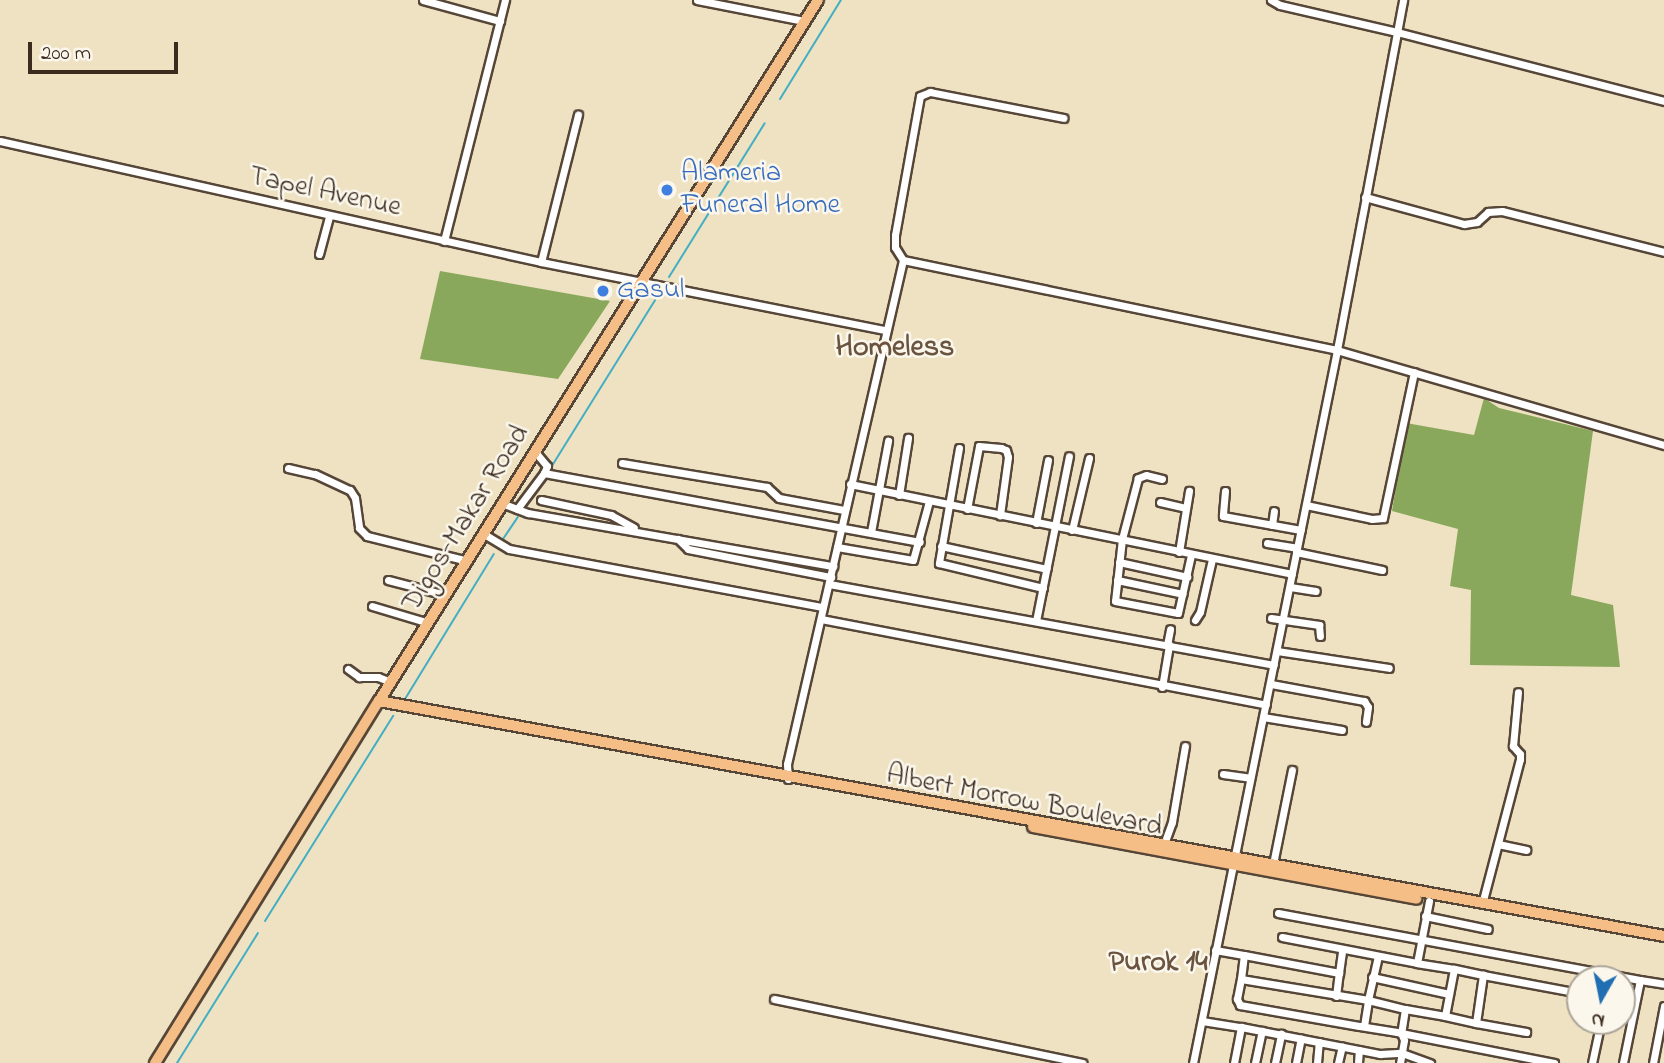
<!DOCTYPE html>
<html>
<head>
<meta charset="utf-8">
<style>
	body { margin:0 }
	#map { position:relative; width:1664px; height:1063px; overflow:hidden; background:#eee2c3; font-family:"Indie Flower",sans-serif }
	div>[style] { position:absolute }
	.forest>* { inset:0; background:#8aa85b }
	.stream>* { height:2px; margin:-1px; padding:0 1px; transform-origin:1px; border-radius:1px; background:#43aec2 }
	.roads { filter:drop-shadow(2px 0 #564637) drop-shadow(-2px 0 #564637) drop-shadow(0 2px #564637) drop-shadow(0 -2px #564637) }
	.minor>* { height:7px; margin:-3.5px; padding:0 3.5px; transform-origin:3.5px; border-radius:3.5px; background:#fff }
	.major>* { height:10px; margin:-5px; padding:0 5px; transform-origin:5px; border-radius:5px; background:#f6be87 }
	.highway>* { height:10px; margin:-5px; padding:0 5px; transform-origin:5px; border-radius:5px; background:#f6be87 }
	.dots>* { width:19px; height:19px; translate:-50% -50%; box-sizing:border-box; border:4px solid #fbf7ec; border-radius:50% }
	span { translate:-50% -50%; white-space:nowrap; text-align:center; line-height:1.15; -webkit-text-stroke:5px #fbf7ec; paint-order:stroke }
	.shop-label { font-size:28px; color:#366cbe }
	.left { translate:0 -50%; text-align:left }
	.street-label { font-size:28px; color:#3b2a1e }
	.neighbourhood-label { font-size:30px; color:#6a533f; font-weight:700 }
	.north { position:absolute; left:1566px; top:965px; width:70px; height:70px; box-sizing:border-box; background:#fbf7ec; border:2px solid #aea59a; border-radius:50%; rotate:189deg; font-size:19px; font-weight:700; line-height:28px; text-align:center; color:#3b2a1e }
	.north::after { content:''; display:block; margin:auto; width:24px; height:32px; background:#1f6fb2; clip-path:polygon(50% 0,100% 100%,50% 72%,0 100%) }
	.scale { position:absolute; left:28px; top:42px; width:150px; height:32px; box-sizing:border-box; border:4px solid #3b2a1e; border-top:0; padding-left:9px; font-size:21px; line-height:24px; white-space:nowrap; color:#3b2a1e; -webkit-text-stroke:5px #fbf7ec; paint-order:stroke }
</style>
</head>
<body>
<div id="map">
	<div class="forest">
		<div style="clip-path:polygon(440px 271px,610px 301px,558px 379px,420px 359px)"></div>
		<div style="clip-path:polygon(1484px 398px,1499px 408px,1593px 431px,1571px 595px,1613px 605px,1620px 667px,1470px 665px,1471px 590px,1450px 586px,1458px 529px,1392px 511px,1406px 423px,1474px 435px)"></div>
	</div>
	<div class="stream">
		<div style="left:780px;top:99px;width:116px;rotate:-58.4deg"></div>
		<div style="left:669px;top:277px;width:181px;rotate:-58.1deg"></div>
		<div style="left:550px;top:469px;width:199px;rotate:-58.1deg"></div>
		<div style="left:525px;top:507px;width:30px;rotate:-56deg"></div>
		<div style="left:501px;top:542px;width:30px;rotate:-56deg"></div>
		<div style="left:405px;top:699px;width:170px;rotate:-58.5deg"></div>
		<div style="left:265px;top:921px;width:242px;rotate:-58deg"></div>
		<div style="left:177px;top:1063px;width:153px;rotate:-58.1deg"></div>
	</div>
	<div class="roads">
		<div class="minor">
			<div style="left:423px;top:0;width:80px;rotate:15.3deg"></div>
			<div style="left:697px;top:0;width:109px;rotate:11.1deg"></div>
			<div style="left:1271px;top:0;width:10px;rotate:29deg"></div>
			<div style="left:1280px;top:5px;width:120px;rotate:13deg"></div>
			<div style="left:1397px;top:32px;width:276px;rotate:14.5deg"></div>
			<div style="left:0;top:141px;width:554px;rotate:12.61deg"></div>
			<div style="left:541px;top:262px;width:352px;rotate:11.2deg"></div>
			<div style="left:1365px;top:197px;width:103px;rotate:15.3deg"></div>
			<div style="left:1464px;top:224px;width:13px;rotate:-9deg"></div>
			<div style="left:1477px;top:222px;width:15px;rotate:-42deg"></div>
			<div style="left:1488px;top:212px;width:14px;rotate:-4deg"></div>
			<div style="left:1502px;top:211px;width:167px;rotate:14.2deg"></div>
			<div style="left:444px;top:241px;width:249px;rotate:-75.8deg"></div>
			<div style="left:319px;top:254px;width:39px;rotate:-75deg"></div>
			<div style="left:903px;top:260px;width:443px;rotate:11.7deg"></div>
			<div style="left:1337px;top:350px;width:341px;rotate:16.2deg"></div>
			<div style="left:541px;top:262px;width:152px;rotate:-75.9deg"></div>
			<div style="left:959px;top:448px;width:117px;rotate:99.9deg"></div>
			<div style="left:939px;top:563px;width:107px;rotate:13.5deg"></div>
			<div style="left:536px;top:453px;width:17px;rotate:50deg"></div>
			<div style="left:547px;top:466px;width:8px;rotate:113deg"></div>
			<div style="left:622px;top:463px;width:147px;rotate:9.4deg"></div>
			<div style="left:767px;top:487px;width:16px;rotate:43deg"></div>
			<div style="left:779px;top:498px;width:66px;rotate:10.5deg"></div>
			<div style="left:288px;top:468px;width:28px;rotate:13deg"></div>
			<div style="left:315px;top:474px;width:38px;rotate:25deg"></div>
			<div style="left:350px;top:490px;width:9px;rotate:58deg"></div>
			<div style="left:355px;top:498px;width:30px;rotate:82deg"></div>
			<div style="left:359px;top:528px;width:11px;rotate:45deg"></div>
			<div style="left:367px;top:536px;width:104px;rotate:13.9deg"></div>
			<div style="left:1162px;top:479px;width:16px;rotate:-166deg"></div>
			<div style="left:1146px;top:475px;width:9px;rotate:159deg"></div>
			<div style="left:1138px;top:478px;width:63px;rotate:104.7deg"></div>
			<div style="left:1122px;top:539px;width:62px;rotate:96.4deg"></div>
			<div style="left:1115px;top:601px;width:64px;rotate:10.8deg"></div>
			<div style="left:1178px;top:613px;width:59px;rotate:-77.4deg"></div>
			<div style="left:850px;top:484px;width:451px;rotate:11.5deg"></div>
			<div style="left:1225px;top:491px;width:25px;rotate:95deg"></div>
			<div style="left:1223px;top:516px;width:79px;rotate:10.2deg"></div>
			<div style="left:899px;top:495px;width:58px;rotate:-81deg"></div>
			<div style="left:541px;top:500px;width:72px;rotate:12.1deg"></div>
			<div style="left:611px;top:515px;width:26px;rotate:29deg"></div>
			<div style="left:1160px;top:502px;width:26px;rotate:13deg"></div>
			<div style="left:504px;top:504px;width:26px;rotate:21deg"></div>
			<div style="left:528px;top:513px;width:310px;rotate:9.9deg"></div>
			<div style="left:1306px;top:505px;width:67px;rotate:12deg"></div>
			<div style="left:1372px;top:519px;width:11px;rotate:-5deg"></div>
			<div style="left:1383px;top:518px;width:149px;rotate:-78deg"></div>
			<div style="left:517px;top:509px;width:45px;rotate:-53.1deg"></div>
			<div style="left:544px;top:473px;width:382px;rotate:10.4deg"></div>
			<div style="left:967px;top:509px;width:64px;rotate:-79.2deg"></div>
			<div style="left:979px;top:446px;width:22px;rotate:5deg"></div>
			<div style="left:1001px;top:448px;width:5px;rotate:22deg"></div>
			<div style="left:1006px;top:450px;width:7px;rotate:74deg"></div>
			<div style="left:1008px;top:457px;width:59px;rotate:97.9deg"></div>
			<div style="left:1036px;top:523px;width:64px;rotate:-79.2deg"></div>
			<div style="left:1272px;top:525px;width:14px;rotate:-82deg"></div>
			<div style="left:1072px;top:530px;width:74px;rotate:-76.7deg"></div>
			<div style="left:871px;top:532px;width:93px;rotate:-79.4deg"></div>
			<div style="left:484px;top:534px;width:29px;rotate:31deg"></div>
			<div style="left:509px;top:549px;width:319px;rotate:10.5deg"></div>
			<div style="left:678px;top:539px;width:14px;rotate:45deg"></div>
			<div style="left:688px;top:549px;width:146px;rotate:11.1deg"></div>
			<div style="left:1267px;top:543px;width:30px;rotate:9deg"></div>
			<div style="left:941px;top:546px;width:108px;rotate:12.2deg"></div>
			<div style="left:837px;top:547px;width:77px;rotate:9.7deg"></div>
			<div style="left:913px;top:560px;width:61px;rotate:-74.8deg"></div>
			<div style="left:1179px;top:552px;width:62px;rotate:-80.7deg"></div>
			<div style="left:1296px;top:552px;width:88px;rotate:11.8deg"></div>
			<div style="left:1119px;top:562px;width:70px;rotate:12.4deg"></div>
			<div style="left:388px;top:580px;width:60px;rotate:14.5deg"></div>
			<div style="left:1117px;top:580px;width:67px;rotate:12deg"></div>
			<div style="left:829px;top:584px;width:452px;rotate:10.3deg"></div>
			<div style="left:1290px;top:587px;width:26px;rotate:9deg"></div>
			<div style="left:372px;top:606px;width:59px;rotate:16.6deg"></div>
			<div style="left:1271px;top:618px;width:49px;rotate:8.3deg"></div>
			<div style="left:1319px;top:625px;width:11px;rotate:85deg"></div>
			<div style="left:821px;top:619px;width:453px;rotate:10.9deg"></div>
			<div style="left:1195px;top:620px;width:9px;rotate:-58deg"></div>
			<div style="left:1200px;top:612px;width:54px;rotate:-77.2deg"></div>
			<div style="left:1036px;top:621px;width:168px;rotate:-78.7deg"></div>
			<div style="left:1167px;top:645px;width:16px;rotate:-79deg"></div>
			<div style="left:1277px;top:651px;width:113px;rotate:8.6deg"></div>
			<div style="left:348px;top:669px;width:14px;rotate:36deg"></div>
			<div style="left:359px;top:677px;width:19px"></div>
			<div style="left:378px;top:677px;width:14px;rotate:21deg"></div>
			<div style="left:1271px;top:684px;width:95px;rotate:10.4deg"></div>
			<div style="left:1364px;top:701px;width:7px;rotate:56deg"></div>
			<div style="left:1368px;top:707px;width:15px;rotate:98deg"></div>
			<div style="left:1162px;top:687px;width:43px;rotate:-80.5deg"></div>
			<div style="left:1263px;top:717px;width:80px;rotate:9.3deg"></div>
			<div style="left:1223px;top:774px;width:27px;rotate:8deg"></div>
			<div style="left:788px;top:779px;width:15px;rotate:-94deg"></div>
			<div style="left:787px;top:764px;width:517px;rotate:-77.04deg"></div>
			<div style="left:903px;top:260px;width:15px;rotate:-122deg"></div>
			<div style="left:895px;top:247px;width:12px;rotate:-90deg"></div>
			<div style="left:895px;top:235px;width:141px;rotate:-79.8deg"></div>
			<div style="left:920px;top:96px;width:11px;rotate:-22deg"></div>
			<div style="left:930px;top:92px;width:136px;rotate:11deg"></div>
			<div style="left:1164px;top:844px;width:23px;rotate:-70deg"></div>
			<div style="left:1172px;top:822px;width:77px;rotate:-80.3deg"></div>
			<div style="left:1498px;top:844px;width:29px;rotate:12deg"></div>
			<div style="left:1273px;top:864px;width:96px;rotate:-78.6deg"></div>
			<div style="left:1482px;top:904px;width:150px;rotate:-75.3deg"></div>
			<div style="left:1520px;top:759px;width:5px;rotate:-90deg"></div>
			<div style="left:1520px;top:754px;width:11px;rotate:-131deg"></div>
			<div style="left:1513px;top:746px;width:54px;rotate:-84.7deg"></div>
			<div style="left:1278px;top:913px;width:368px;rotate:10.5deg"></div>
			<div style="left:1640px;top:980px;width:85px;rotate:101.6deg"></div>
			<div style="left:1425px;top:916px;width:64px;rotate:11.7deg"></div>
			<div style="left:1282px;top:937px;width:137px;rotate:10.9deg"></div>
			<div style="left:1417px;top:963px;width:63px;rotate:-79deg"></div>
			<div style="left:1215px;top:950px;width:29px;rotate:10deg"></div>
			<div style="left:1483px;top:975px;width:93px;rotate:10.6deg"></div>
			<div style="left:1574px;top:992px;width:7px;rotate:-27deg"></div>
			<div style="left:1372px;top:977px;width:79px;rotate:12.4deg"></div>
			<div style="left:1241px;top:979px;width:24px;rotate:-83deg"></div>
			<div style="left:1244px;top:955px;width:97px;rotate:10.7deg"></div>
			<div style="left:1339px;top:973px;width:22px;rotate:-82deg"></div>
			<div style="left:1640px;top:980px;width:24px;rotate:9deg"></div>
			<div style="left:1336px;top:996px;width:23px;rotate:-83deg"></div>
			<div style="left:774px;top:999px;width:315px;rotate:11.7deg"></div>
			<div style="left:1405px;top:1009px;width:41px;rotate:9.9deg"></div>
			<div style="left:1445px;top:1016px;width:48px;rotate:-79.2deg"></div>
			<div style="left:1454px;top:969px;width:37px;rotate:-171deg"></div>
			<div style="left:1445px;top:1016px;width:32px;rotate:13deg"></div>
			<div style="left:1476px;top:1023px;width:49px;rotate:-81.7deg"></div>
			<div style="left:1483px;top:975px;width:30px;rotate:-168deg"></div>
			<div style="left:1202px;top:1021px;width:39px;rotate:9deg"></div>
			<div style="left:1476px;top:1023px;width:51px;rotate:10.2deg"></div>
			<div style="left:1364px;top:1026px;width:26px;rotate:-81deg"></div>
			<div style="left:1368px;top:1000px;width:38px;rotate:14deg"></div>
			<div style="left:1405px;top:1009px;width:24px;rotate:99deg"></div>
			<div style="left:1401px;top:1033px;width:4px;rotate:-166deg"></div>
			<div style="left:1397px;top:1032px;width:38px;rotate:-171deg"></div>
			<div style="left:1359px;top:1026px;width:121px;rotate:-170deg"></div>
			<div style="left:1240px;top:1005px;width:7px;rotate:-117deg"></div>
			<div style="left:1237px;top:999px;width:20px;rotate:-79deg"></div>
			<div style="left:1241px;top:979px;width:129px;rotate:9.4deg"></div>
			<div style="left:1368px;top:1000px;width:45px;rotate:-77.2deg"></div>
			<div style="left:1193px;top:1063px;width:727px;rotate:-78.58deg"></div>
			<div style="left:1337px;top:350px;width:356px;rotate:-79.3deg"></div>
			<div style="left:1234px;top:1063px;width:37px;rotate:-79deg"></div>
			<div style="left:1241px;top:1027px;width:142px;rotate:11deg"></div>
			<div style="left:1380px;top:1054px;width:22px;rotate:-3deg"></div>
			<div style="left:1402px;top:1053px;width:30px;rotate:20deg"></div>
			<div style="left:1255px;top:1063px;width:33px;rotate:-78deg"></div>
			<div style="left:1275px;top:1063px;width:30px;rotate:-78deg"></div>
			<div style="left:1296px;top:1063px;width:25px;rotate:-79deg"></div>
			<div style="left:1317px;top:1063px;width:21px;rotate:-85deg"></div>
			<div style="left:1338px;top:1063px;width:17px;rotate:-77deg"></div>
			<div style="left:1358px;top:1063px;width:13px;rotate:-86deg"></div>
			<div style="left:1400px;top:1063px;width:23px;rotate:-80deg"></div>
			<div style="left:1404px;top:1040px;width:8px;rotate:-113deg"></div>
			<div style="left:1401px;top:1033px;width:156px;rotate:11.1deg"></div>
			<div style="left:1592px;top:1063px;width:43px;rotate:-77.9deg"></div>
			<div style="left:1653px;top:1063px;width:58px;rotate:-79.1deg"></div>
		</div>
		<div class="major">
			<div style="left:379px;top:701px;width:827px;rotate:-57.94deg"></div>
		</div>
		<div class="highway">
			<div style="left:1033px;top:827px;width:390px;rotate:10.6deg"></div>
			<div style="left:155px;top:1063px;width:426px;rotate:-58.3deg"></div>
			<div style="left:379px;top:701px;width:1306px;rotate:10.36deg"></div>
		</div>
	</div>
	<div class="dots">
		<div style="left:667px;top:190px;background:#3f7fe0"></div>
		<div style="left:603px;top:291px;background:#3f7fe0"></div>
	</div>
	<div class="shop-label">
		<span class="left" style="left:681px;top:190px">Alameria<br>Funeral Home</span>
		<span class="left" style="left:617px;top:291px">Gasul</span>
	</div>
	<div class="street-label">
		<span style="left:325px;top:193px;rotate:12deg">Tapel Avenue</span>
		<span style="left:467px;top:519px;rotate:-58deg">Digos-Makar Road</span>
		<span style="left:1024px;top:802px;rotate:11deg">Albert Morrow Boulevard</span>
	</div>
	<div class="neighbourhood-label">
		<span style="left:895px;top:348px">Homeless</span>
		<span style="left:1158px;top:963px">Purok 14</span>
	</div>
	<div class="north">N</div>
	<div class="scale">200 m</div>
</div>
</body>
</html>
